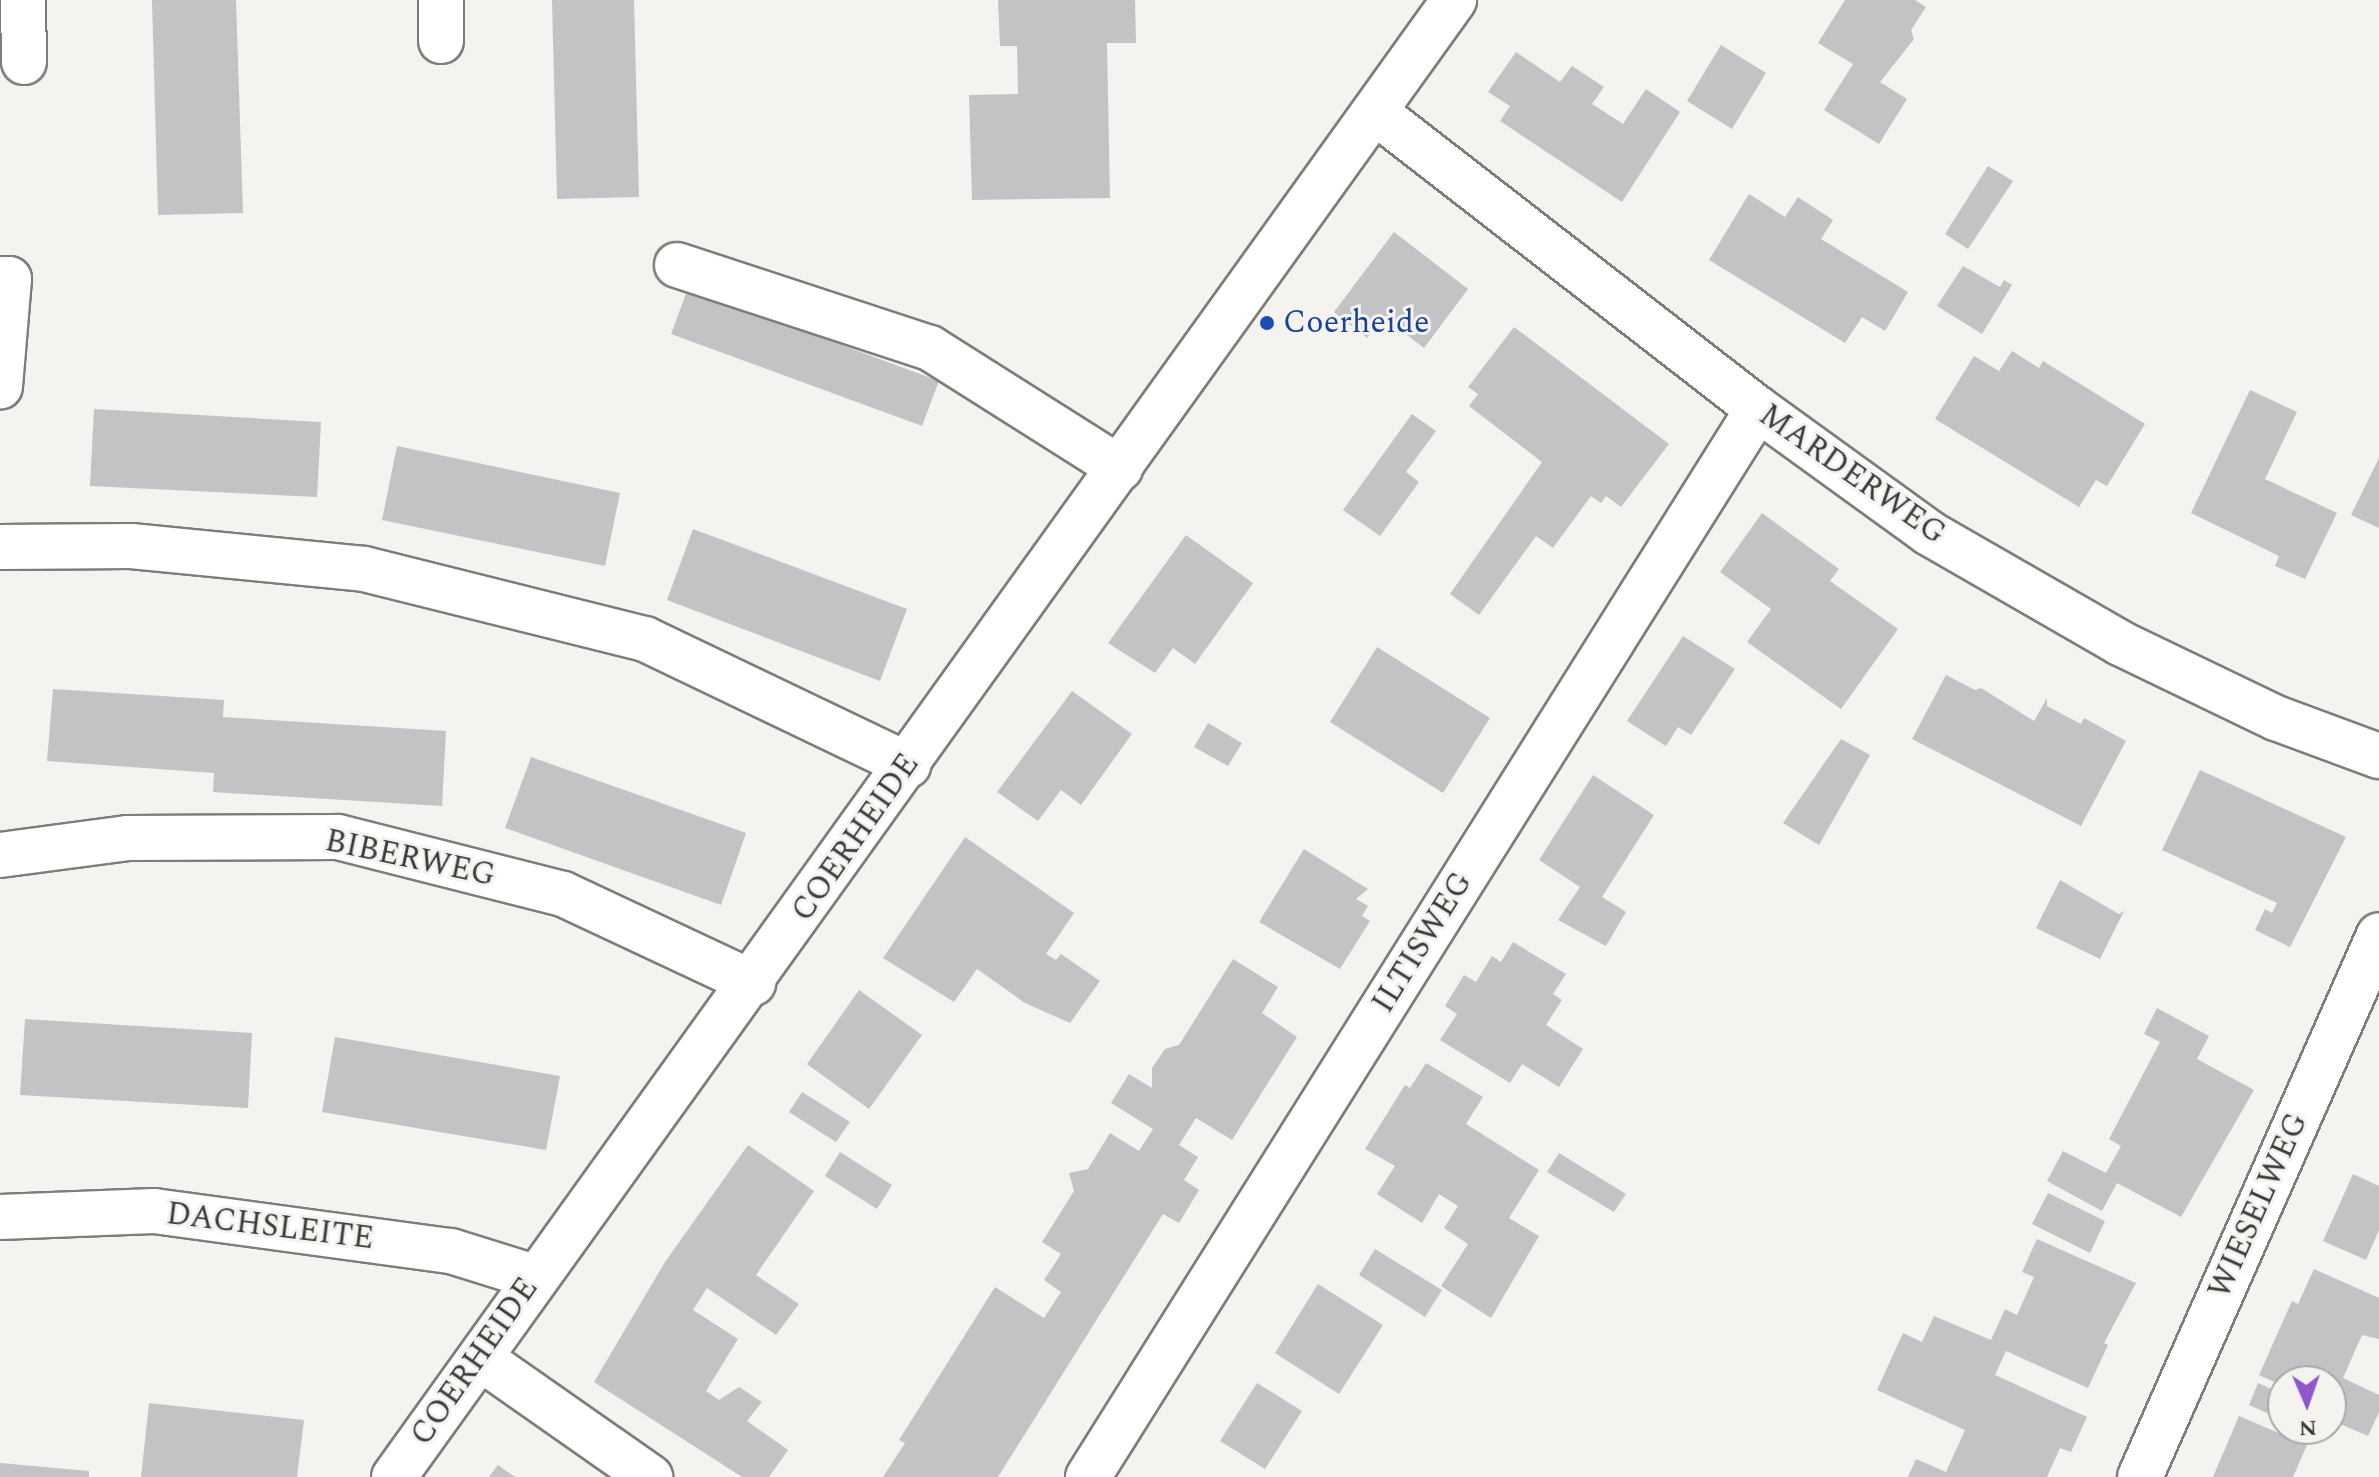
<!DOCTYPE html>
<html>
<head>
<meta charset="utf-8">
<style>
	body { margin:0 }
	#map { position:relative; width:2379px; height:1477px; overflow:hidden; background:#f5f3f0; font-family:Spectral,serif }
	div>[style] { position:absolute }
	.building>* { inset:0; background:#c3c2c5 }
	.roads { filter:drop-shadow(2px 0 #7f7c7a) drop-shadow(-2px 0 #7f7c7a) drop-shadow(0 2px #7f7c7a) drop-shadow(0 -2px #7f7c7a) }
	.minor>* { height:44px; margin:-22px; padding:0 22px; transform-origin:22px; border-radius:22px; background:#fff }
	.dots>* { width:22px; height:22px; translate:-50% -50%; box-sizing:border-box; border:4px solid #f5f3f0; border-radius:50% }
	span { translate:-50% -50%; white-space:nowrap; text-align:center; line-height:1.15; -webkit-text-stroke:6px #f5f3f0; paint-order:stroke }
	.transit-label { font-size:32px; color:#164399 }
	.left { translate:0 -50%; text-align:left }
	.street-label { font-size:32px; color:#3c3b3a }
	.north { position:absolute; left:2267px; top:1365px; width:80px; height:80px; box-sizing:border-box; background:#f5f3f0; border:2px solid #aba9a7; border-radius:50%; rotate:178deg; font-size:22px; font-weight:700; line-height:32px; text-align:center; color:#3c3b3a }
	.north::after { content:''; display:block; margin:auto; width:28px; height:36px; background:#8f56ce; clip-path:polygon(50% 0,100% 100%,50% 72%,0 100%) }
</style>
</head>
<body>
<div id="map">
	<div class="building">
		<div style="clip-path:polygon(152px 0,236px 0,243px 213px,158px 215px)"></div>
		<div style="clip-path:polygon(552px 0,634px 0,639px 197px,557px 199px)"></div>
		<div style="clip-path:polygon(998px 0,1135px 0,1136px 43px,1107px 43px,1110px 198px,972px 200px,969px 95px,1018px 94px,1017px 46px,1000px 46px)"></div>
		<div style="clip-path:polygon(1845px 0,1915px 0,1926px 7px,1911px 30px,1914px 39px,1880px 82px,1907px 99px,1879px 144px,1824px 110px,1853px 64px,1818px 43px)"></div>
		<div style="clip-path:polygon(1721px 45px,1766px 73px,1732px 129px,1687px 101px)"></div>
		<div style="clip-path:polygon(1516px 52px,1560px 82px,1572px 66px,1604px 87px,1592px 104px,1623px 124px,1646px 89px,1680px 112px,1622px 202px,1500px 121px,1510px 106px,1488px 92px)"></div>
		<div style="clip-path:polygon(1988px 166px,2013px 181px,1968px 249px,1945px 234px)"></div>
		<div style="clip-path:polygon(1749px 194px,1785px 217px,1798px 197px,1833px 220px,1821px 239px,1908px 292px,1885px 331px,1862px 317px,1845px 343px,1709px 260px)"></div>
		<div style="clip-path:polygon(1394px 232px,1468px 289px,1424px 348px,1383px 317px,1367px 338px,1334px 312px)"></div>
		<div style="clip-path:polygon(1963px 266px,2000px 287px,2004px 280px,2012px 285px,1982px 334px,1937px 306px)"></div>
		<div style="clip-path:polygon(688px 288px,939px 381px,922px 426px,671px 334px)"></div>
		<div style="clip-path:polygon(1514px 327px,1669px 444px,1621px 507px,1606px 496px,1601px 503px,1591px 496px,1553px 548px,1536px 536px,1479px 615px,1450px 594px,1542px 462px,1469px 406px,1478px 394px,1468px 387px)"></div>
		<div style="clip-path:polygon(2012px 351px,2039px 368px,2043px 361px,2145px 424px,2107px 486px,2096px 480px,2079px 507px,1935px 419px,1974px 356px,1999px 371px)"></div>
		<div style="clip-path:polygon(2250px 390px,2297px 412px,2265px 479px,2337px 513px,2305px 579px,2275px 566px,2279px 556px,2191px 513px)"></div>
		<div style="clip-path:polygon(94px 409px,321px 422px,317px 497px,90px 486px)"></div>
		<div style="clip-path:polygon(1412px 414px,1436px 431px,1406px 472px,1419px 482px,1380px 536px,1343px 510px)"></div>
		<div style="clip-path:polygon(397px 446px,620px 493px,605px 566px,382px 520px)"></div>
		<div style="clip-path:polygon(2379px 458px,2379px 528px,2351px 515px)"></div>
		<div style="clip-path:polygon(1762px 513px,1839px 569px,1830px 581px,1898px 629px,1841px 709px,1747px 642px,1771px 609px,1720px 572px)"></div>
		<div style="clip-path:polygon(693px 529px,907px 609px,880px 681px,667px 600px)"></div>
		<div style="clip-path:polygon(1186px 535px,1253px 583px,1195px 664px,1173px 648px,1155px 673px,1108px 643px)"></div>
		<div style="clip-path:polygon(1683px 636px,1735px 669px,1691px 735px,1678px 727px,1666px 746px,1627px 721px)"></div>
		<div style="clip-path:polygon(1377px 647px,1490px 718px,1443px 793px,1330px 722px)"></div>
		<div style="clip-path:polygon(1946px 675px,1975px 690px,1981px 688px,2034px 721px,2047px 698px,2047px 706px,2081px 724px,2084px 718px,2126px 741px,2081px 826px,1912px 739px)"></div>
		<div style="clip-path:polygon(53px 689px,224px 700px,223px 717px,446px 731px,442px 806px,213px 792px,214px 773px,47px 761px)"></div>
		<div style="clip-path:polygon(1072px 691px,1132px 734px,1081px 805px,1061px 790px,1038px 821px,997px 792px)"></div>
		<div style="clip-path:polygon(1208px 723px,1242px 743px,1228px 766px,1194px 747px)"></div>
		<div style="clip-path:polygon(1841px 739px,1870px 755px,1819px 845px,1783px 823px)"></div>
		<div style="clip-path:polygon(531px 757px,746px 833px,721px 905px,505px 828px)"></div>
		<div style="clip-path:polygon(2200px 770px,2346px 837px,2290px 947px,2255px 930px,2265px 909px,2272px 913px,2277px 903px,2162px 850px)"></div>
		<div style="clip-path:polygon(1593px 775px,1654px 815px,1602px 897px,1626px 912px,1606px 946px,1558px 920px,1580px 887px,1539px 860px)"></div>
		<div style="clip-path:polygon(965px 837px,1074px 913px,1046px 954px,1056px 960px,1061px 954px,1100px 981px,1070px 1023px,1025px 1003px,977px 969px,954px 1002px,883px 958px)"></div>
		<div style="clip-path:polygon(1304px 849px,1368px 889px,1356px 899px,1368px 906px,1362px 916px,1370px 921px,1340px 969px,1259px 922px)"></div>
		<div style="clip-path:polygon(2060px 880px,2119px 914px,2124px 911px,2100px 959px,2036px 928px)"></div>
		<div style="clip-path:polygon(1513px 942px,1566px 974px,1553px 994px,1562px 1000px,1546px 1025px,1583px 1049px,1559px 1087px,1522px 1064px,1510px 1083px,1440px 1040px,1457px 1014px,1445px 1006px,1464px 975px,1476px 982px,1492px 956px,1501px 962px)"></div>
		<div style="clip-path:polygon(1233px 959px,1278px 987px,1262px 1013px,1297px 1037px,1232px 1140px,1196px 1118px,1179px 1145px,1198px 1157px,1184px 1180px,1199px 1190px,1179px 1223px,1163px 1214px,998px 1477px,883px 1477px,905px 1443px,899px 1440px,995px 1287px,1044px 1318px,1061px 1292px,1044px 1280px,1061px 1254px,1042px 1242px,1074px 1191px,1069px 1173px,1088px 1169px,1110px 1133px,1139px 1151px,1153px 1129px,1111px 1103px,1129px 1074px,1152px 1088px,1152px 1068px,1165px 1049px,1179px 1045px)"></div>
		<div style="clip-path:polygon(859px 990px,922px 1035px,869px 1109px,807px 1064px)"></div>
		<div style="clip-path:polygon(2157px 1008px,2209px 1036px,2197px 1059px,2254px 1090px,2181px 1217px,2117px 1183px,2102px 1211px,2047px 1181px,2063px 1151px,2106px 1173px,2121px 1146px,2109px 1139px,2160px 1042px,2144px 1034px)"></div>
		<div style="clip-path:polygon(25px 1019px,252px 1033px,248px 1108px,20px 1095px)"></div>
		<div style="clip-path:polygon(335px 1037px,560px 1076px,546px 1150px,322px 1112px)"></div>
		<div style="clip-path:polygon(1426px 1063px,1483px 1097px,1466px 1124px,1539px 1170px,1509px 1218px,1539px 1236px,1491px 1318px,1441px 1286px,1468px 1244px,1444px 1228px,1458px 1206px,1439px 1194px,1422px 1223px,1377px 1194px,1395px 1166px,1365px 1149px,1405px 1085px,1410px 1088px)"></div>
		<div style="clip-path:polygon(802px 1092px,850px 1122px,836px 1142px,789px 1112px)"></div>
		<div style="clip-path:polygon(748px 1145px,814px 1191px,756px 1275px,799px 1304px,776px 1335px,707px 1288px,693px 1310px,738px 1339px,706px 1391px,719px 1400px,739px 1387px,762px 1402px,747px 1421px,788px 1450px,769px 1477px,742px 1477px,594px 1382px,665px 1262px)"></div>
		<div style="clip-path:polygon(840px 1152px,892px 1185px,877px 1209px,825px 1176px)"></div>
		<div style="clip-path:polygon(1559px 1153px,1626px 1194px,1614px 1212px,1547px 1172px)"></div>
		<div style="clip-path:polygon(2353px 1174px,2379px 1186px,2379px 1230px,2366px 1260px,2323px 1241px)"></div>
		<div style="clip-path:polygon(2048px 1193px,2105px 1221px,2090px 1253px,2032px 1224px)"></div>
		<div style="clip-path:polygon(2037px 1239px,2136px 1283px,2104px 1343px,2108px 1345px,2088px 1388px,2006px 1351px,1995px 1375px,2087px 1417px,2071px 1452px,2060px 1448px,2047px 1477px,1908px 1477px,1916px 1459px,1946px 1472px,1965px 1430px,1877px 1390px,1903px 1333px,1922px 1342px,1934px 1316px,1991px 1340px,2005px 1309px,2017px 1315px,2034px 1277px,2022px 1272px)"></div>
		<div style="clip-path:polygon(1375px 1249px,1442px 1290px,1425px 1317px,1359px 1275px)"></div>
		<div style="clip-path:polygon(2314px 1269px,2379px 1298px,2379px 1339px,2362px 1335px,2343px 1378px,2379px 1395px,2379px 1412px,2368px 1436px,2331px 1420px,2331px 1381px,2283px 1381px,2283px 1386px,2259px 1375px,2292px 1301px,2298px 1304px)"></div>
		<div style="clip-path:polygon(1318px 1284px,1383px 1325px,1339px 1394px,1275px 1353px)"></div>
		<div style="clip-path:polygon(1257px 1383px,1302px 1411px,1265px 1469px,1220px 1441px)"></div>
		<div style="clip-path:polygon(2258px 1383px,2283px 1394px,2283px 1420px,2249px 1405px)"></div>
		<div style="clip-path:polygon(149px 1403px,304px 1420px,297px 1477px,141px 1477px)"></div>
		<div style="clip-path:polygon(2239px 1416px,2307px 1445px,2293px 1477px,2213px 1477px)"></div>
		<div style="clip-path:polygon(0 1463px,89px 1471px,89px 1477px,0 1477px)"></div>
		<div style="clip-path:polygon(498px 1465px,515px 1477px,489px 1477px)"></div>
	</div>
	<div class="roads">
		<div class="minor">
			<div style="left:23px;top:0;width:62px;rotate:89.1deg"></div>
			<div style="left:441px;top:41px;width:41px;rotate:-90deg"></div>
			<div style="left:1375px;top:112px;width:485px;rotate:37.8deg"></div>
			<div style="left:1758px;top:409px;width:211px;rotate:35.9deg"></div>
			<div style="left:1929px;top:533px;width:220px;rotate:29.9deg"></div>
			<div style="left:2120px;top:643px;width:173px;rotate:25.7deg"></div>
			<div style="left:2276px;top:718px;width:110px;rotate:20.3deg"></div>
			<div style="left:677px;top:265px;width:266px;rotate:18.2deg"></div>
			<div style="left:930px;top:348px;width:225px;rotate:32.3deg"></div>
			<div style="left:0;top:279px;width:9px"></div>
			<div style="left:9px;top:279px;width:108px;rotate:94.8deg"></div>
			<div style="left:0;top:547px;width:131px;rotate:-0.4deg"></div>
			<div style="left:131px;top:546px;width:234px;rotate:5.6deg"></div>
			<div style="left:364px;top:569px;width:290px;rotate:14deg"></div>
			<div style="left:645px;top:639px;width:292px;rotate:25.6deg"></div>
			<div style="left:0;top:855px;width:128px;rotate:-7.6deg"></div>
			<div style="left:127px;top:838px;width:211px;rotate:-0.3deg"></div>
			<div style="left:338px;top:837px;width:232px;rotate:14.2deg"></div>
			<div style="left:563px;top:894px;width:210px;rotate:25.1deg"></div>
			<div style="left:0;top:1217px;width:154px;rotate:-2.2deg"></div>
			<div style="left:154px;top:1211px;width:300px;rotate:7.7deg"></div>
			<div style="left:451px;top:1251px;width:87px;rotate:17.4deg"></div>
			<div style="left:480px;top:1358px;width:208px;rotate:35deg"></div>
			<div style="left:394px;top:1477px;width:1818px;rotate:-54.33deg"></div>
			<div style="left:1088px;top:1477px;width:1261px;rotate:-57.9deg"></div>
			<div style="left:2140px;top:1477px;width:592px;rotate:-66.2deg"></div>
		</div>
	</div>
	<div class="dots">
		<div style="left:1267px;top:323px;background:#1a4fb4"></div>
	</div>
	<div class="transit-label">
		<span class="left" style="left:1283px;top:323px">Coerheide</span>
	</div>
	<div class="street-label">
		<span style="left:1852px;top:475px;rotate:35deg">MARDERWEG</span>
		<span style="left:856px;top:838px;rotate:-55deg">COERHEIDE</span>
		<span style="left:410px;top:859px;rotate:12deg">BIBERWEG</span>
		<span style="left:1423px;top:943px;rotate:-58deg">ILTISWEG</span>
		<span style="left:2259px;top:1206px;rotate:-66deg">WIESELWEG</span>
		<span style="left:270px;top:1227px;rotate:7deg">DACHSLEITE</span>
		<span style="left:475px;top:1362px;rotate:-55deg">COERHEIDE</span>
	</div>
	<div class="north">N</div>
</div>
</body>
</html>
